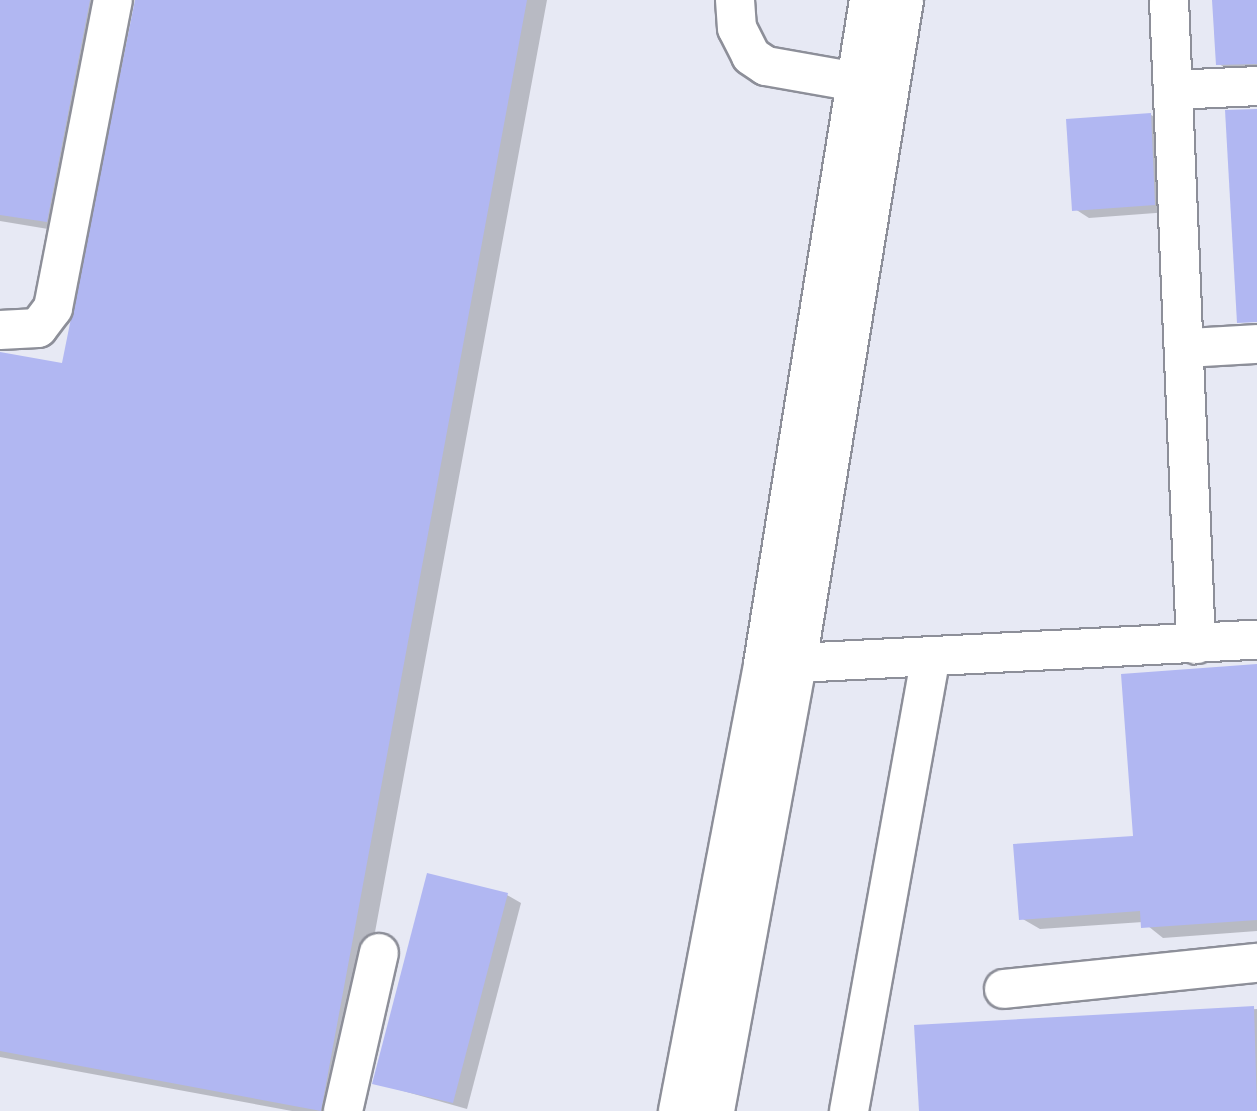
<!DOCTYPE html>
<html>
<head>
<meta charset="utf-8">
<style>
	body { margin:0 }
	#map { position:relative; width:1257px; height:1111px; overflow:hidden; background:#e7e9f4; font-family:"Space Grotesk",sans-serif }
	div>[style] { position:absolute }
	.shadow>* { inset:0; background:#0003 }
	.building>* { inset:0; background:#b1b7f2 }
	.roads { filter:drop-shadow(2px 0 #8d8f99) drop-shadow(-2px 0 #8d8f99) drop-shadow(0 2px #8d8f99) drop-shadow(0 -2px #8d8f99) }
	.minor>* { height:38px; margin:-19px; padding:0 19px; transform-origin:19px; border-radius:19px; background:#fff }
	span { translate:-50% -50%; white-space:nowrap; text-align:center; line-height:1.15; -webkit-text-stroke:8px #e7e9f4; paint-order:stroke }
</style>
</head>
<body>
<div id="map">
	<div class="shadow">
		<div style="clip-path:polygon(0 0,113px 0,66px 232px,0 221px)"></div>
		<div style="clip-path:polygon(136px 0,547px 0,342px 1111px,292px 1111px,0 1057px,0 354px,64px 366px)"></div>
		<div style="clip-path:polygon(1215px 0,1257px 0,1257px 75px,1238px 75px,1219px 64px)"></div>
		<div style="clip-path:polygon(1151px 115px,1165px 123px,1169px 212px,1089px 218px,1075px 209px)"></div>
		<div style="clip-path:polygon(1257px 667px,1257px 931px,1163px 938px,1143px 922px,1040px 929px,1021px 918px,1136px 838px)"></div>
		<div style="clip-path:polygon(507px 895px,521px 903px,467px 1109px,375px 1083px)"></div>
		<div style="clip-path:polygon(1257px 1009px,1257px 1111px,921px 1111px,917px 1027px)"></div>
	</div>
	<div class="building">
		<div style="clip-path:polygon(0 0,90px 0,47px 222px,0 215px)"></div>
		<div style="clip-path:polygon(135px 0,527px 0,321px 1111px,0 1051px,0 352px,62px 363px)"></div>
		<div style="clip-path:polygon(1212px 0,1257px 0,1257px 64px,1216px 65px)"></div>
		<div style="clip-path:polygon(1257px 109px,1257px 322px,1237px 323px,1225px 110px)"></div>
		<div style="clip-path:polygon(1151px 113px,1155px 205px,1072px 211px,1066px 119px)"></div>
		<div style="clip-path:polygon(1257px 664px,1257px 920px,1141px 928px,1140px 911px,1019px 920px,1013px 844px,1133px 836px,1121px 674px)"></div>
		<div style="clip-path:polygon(427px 873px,508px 893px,453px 1103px,372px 1084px)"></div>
		<div style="clip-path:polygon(1254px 1006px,1257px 1111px,919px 1111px,914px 1025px)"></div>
	</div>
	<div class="roads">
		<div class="minor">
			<div style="left:735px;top:0;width:28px;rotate:86deg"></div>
			<div style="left:737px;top:28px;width:31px;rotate:63deg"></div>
			<div style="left:751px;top:56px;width:18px;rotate:34deg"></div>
			<div style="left:766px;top:66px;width:92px;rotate:10deg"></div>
			<div style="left:1169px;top:0;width:645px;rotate:87.6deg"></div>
			<div style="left:1173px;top:90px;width:84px;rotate:-2.7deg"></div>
			<div style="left:0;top:330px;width:38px;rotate:-3deg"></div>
			<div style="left:38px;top:328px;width:25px;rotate:-53deg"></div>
			<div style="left:53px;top:308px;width:314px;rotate:-79deg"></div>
			<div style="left:1187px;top:348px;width:70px;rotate:-3.3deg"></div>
			<div style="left:776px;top:664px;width:482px;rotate:-2.9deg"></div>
			<div style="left:1004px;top:989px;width:254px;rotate:-5.9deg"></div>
			<div style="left:343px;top:1111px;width:162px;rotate:-77.2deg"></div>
			<div style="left:678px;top:1111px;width:455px;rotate:-79.2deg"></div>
			<div style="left:763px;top:664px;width:672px;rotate:-80.93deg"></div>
			<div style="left:715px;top:1111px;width:455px;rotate:-79.6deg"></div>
			<div style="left:797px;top:663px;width:672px;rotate:-80.83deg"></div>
			<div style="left:849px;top:1111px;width:457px;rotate:-79.8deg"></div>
		</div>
	</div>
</div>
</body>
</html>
